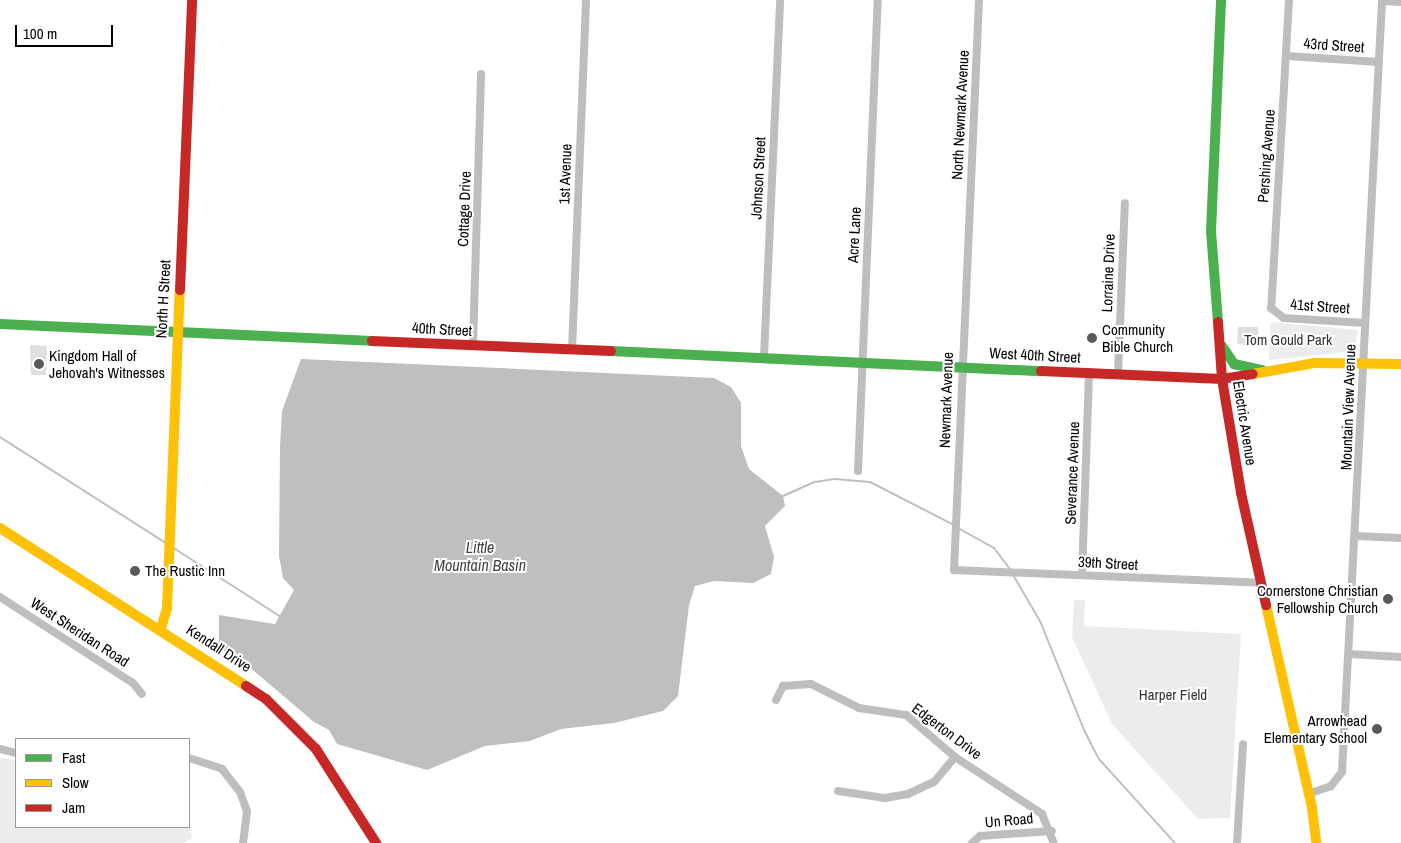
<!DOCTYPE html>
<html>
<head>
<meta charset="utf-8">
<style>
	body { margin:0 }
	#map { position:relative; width:1401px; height:843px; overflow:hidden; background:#fff; font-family:"Archivo Narrow",sans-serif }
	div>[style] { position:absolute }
	.green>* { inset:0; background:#ececec }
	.water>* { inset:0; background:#bfbfbf }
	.stream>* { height:2px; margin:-1px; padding:0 1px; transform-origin:1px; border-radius:1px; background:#bfbfbf }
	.building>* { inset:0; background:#dfdfdf }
	.street>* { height:8px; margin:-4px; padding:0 4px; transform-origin:4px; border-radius:4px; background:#bebebe }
	.fast>* { height:10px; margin:-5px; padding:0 5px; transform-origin:5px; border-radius:5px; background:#4caf50 }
	.slow>* { height:10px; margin:-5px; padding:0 5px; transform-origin:5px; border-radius:5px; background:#ffc107 }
	.jam>* { height:10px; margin:-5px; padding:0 5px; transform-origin:5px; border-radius:5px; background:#c62828 }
	.dots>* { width:14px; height:14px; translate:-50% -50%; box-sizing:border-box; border:2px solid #fff; border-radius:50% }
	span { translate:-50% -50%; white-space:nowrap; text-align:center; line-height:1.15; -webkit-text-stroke:4px #fff; paint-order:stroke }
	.street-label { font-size:15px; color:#000 }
	.poi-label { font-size:15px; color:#000 }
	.left { translate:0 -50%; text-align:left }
	.right { translate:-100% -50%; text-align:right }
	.park-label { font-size:15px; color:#333 }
	.water-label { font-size:16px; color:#444; font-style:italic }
	.legend { position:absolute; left:15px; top:738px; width:175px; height:90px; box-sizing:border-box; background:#fff; border:1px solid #999; margin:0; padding:6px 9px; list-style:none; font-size:15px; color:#000 }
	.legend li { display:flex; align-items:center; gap:10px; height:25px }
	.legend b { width:25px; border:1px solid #999 }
	.scale { position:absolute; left:15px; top:25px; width:98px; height:22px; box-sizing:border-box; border:2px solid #000; border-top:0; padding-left:6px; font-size:15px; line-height:18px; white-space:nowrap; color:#000; -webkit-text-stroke:4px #fff; paint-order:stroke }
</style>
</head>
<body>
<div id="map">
	<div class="green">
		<div style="clip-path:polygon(1271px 322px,1358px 330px,1354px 351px,1269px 360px)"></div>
		<div style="clip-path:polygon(1074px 600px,1085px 600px,1084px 626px,1241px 634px,1230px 818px,1198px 819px,1112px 724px,1072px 637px)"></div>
		<div style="clip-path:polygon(0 758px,16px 760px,16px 827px,189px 827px,189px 817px,192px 838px,184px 843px,0 843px)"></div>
	</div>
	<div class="water">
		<div style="clip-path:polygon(301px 359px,714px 378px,731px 387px,741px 403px,741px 446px,749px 469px,783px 496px,785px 506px,765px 526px,774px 557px,771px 574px,753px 583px,714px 581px,695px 586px,689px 605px,678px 696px,663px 711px,614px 723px,561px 729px,530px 741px,485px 746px,427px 770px,337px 744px,329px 730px,314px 722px,248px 666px,219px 648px,219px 615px,275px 624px,294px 590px,283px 578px,279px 556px,280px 446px,282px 411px)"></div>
	</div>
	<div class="stream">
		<div style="left:0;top:437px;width:197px;rotate:32.6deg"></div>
		<div style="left:783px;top:496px;width:35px;rotate:-24deg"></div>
		<div style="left:815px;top:482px;width:20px;rotate:-9deg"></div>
		<div style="left:835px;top:479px;width:35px;rotate:5deg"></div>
		<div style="left:870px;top:482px;width:94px;rotate:27.1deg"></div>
		<div style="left:958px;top:528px;width:41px;rotate:29.1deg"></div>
		<div style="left:994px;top:548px;width:26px;rotate:53deg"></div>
		<div style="left:172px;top:547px;width:130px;rotate:32.7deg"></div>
		<div style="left:1013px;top:575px;width:53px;rotate:59.6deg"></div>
		<div style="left:1040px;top:621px;width:118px;rotate:68deg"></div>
		<div style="left:1084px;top:730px;width:33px;rotate:63deg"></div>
		<div style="left:1099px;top:759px;width:113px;rotate:47.9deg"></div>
	</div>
	<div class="building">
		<div style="clip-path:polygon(1238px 327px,1258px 327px,1258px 346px,1237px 344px)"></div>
		<div style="clip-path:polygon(30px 345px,47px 346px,46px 375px,31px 375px)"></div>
	</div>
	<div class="street">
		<div style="left:979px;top:0;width:571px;rotate:92.51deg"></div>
		<div style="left:954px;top:570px;width:307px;rotate:2.4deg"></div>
		<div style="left:1289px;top:0;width:309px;rotate:93.3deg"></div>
		<div style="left:1271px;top:308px;width:16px;rotate:38deg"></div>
		<div style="left:1284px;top:318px;width:81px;rotate:3.5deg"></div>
		<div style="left:1382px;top:1px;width:19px;rotate:3deg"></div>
		<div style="left:1287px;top:56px;width:92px;rotate:3.7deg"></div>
		<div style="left:473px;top:346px;width:272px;rotate:-88.3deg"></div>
		<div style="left:572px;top:350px;width:350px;rotate:-87.7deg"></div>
		<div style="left:764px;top:356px;width:356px;rotate:-87.4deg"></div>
		<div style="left:1118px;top:374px;width:171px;rotate:-87.7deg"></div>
		<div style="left:858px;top:471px;width:471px;rotate:-87.6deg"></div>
		<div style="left:1356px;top:536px;width:45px;rotate:2.5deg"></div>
		<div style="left:1082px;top:575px;width:203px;rotate:-88deg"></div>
		<div style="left:0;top:597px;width:158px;rotate:32.9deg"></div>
		<div style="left:133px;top:683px;width:14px;rotate:51deg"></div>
		<div style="left:1349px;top:654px;width:52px;rotate:3.3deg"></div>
		<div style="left:776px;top:700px;width:16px;rotate:-63deg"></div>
		<div style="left:783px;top:686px;width:28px;rotate:-4deg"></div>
		<div style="left:811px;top:684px;width:54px;rotate:26.6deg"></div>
		<div style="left:859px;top:708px;width:48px;rotate:8.5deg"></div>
		<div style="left:906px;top:715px;width:65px;rotate:40.6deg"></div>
		<div style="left:955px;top:757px;width:104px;rotate:33.2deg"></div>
		<div style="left:1042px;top:814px;width:31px;rotate:68deg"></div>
		<div style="left:0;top:749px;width:16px;rotate:14deg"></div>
		<div style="left:189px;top:758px;width:35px;rotate:18deg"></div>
		<div style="left:222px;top:769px;width:29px;rotate:52deg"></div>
		<div style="left:240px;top:792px;width:20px;rotate:70deg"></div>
		<div style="left:247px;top:811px;width:32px;rotate:97deg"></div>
		<div style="left:838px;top:791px;width:48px;rotate:8.5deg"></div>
		<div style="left:885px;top:798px;width:23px;rotate:-10deg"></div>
		<div style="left:908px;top:794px;width:29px;rotate:-25deg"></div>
		<div style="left:934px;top:782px;width:33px;rotate:-50deg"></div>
		<div style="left:1308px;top:794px;width:24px;rotate:-19deg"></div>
		<div style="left:1331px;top:786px;width:18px;rotate:-52deg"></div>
		<div style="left:1342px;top:772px;width:773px;rotate:-87.03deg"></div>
		<div style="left:972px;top:843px;width:11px;rotate:-41deg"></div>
		<div style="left:980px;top:836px;width:72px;rotate:-4deg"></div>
		<div style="left:1237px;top:843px;width:99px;rotate:-86.5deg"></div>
	</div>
	<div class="fast">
		<div style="left:1218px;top:322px;width:91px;rotate:-94.4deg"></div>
		<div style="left:1211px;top:231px;width:231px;rotate:-87.5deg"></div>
		<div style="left:0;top:324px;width:372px;rotate:2.6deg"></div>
		<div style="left:1222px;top:346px;width:22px;rotate:56deg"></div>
		<div style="left:1234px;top:364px;width:29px;rotate:12deg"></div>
		<div style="left:611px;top:351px;width:430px;rotate:2.7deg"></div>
	</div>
	<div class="slow">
		<div style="left:1253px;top:374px;width:63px;rotate:-10.1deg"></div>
		<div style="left:1315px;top:363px;width:86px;rotate:0.7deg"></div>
		<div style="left:0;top:528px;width:292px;rotate:32.7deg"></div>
		<div style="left:1266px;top:605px;width:208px;rotate:77.2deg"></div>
		<div style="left:1312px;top:808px;width:35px;rotate:83deg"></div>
		<div style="left:161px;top:628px;width:21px;rotate:-73deg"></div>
		<div style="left:167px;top:608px;width:318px;rotate:-87.7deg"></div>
	</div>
	<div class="jam">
		<div style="left:180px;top:290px;width:290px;rotate:-87.6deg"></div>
		<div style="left:1218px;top:322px;width:57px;rotate:86deg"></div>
		<div style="left:1222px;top:379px;width:116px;rotate:80.5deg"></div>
		<div style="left:1241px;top:493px;width:115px;rotate:77.4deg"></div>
		<div style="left:372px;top:341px;width:239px;rotate:2.4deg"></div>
		<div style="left:1041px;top:371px;width:181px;rotate:2.5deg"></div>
		<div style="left:1222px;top:379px;width:31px;rotate:-9deg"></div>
		<div style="left:246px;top:686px;width:24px;rotate:33deg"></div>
		<div style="left:266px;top:699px;width:71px;rotate:45deg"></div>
		<div style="left:316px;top:749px;width:112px;rotate:57.4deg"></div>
	</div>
	<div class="dots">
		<div style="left:1092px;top:338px;background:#595959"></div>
		<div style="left:39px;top:364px;background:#595959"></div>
		<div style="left:135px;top:571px;background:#595959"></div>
		<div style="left:1388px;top:599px;background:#595959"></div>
		<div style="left:1377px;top:729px;background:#595959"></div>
	</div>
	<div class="street-label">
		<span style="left:1334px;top:45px;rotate:4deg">43rd Street</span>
		<span style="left:960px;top:115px;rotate:-87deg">North Newmark Avenue</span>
		<span style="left:1266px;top:156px;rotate:-86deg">Pershing Avenue</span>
		<span style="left:565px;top:174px;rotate:-88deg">1st Avenue</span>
		<span style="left:758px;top:178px;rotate:-87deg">Johnson Street</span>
		<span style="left:464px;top:209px;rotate:-88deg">Cottage Drive</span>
		<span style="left:854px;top:235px;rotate:-87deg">Acre Lane</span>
		<span style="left:1108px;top:273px;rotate:-88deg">Lorraine Drive</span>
		<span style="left:163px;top:299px;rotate:-87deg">North H Street</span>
		<span style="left:1320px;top:306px;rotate:4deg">41st Street</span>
		<span style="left:442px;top:329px;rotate:3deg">40th Street</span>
		<span style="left:1035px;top:355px;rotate:3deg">West 40th Street</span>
		<span style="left:946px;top:400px;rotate:-88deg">Newmark Avenue</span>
		<span style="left:1348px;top:407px;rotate:-88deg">Mountain View Avenue</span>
		<span style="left:1245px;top:423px;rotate:81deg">Electric Avenue</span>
		<span style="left:1072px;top:473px;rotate:-88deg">Severance Avenue</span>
		<span style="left:1108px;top:563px;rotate:3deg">39th Street</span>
		<span style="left:80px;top:632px;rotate:33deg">West Sheridan Road</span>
		<span style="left:219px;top:648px;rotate:33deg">Kendall Drive</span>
		<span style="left:947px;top:731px;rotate:37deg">Edgerton Drive</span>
		<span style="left:1009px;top:820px;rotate:-5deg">Un Road</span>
	</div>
	<div class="poi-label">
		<span class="left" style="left:1102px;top:338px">Community<br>Bible Church</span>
		<span class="left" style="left:49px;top:364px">Kingdom Hall of<br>Jehovah's Witnesses</span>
		<span class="left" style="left:145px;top:571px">The Rustic Inn</span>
		<span class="right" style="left:1378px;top:599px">Cornerstone Christian<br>Fellowship Church</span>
		<span class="right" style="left:1367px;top:729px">Arrowhead<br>Elementary School</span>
	</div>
	<div class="park-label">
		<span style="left:1288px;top:340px">Tom Gould Park</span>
		<span style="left:1173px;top:695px">Harper Field</span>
	</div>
	<div class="water-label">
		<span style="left:480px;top:556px">Little<br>Mountain Basin</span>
	</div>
	<ul class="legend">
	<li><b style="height:6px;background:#4caf50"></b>Fast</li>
	<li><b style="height:6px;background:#ffc107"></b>Slow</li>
	<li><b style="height:6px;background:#c62828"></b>Jam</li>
	</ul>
	<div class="scale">100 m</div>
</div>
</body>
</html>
